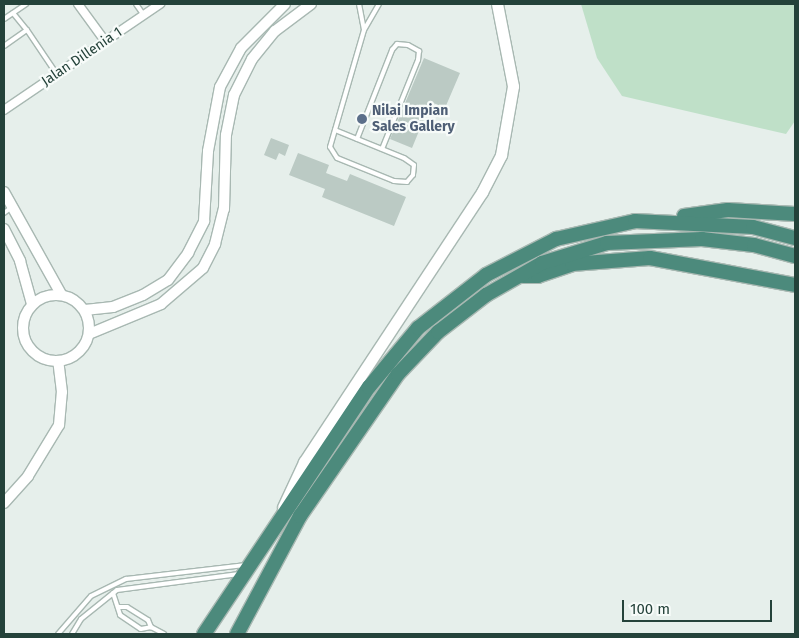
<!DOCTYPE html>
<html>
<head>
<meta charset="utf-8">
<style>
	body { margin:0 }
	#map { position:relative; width:799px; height:638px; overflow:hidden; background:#e6efeb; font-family:"Fira Sans",sans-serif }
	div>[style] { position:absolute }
	.green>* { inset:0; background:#bfe0c8 }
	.building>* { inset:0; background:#bbcac4 }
	.roads { filter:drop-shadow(1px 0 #a8b8b2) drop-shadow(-1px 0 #a8b8b2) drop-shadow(0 1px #a8b8b2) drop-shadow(0 -1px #a8b8b2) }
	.service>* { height:4px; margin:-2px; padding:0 2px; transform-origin:2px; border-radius:2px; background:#fff }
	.minor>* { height:8px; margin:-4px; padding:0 4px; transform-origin:4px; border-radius:4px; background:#fff }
	.tertiary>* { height:10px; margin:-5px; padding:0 5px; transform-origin:5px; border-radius:5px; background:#fff }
	.tertiary>.ring { margin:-5px; padding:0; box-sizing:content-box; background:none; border:10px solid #fff; border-radius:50% }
	.secondary>* { height:11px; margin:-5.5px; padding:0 5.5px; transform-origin:5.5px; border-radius:5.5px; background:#fff }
	.trunk>* { height:14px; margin:-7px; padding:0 7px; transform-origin:7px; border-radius:7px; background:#4c8a7c }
	.dots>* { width:14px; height:14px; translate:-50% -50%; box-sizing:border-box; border:2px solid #f7fbf9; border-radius:50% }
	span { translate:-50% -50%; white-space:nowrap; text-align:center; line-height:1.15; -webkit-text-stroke:4.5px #f7fbf9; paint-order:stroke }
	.street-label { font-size:14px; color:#24423a }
	.service-label { font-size:14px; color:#4e5e75; font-weight:700 }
	.left { translate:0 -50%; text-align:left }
	.frame { position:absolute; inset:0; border:5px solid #24423a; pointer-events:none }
	.scale { position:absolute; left:622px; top:600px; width:150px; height:22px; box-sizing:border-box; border:2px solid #24423a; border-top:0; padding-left:6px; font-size:15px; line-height:18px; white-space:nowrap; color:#24423a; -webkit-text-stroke:4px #f7fbf9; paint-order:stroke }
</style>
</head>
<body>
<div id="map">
	<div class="green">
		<div style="clip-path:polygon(581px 4px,795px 4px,795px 121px,786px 134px,622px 96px,597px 58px)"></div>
	</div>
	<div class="building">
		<div style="clip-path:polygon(424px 58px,460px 73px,445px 108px,431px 102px,412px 148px,390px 139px)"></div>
		<div style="clip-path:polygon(271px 138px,289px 145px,285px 156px,279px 153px,276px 160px,264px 155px)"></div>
		<div style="clip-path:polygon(298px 153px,329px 165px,326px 173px,347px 181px,350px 174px,406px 197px,394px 226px,322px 197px,325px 189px,289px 175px)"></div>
	</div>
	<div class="roads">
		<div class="service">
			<div style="left:136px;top:4px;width:12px;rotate:55deg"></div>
			<div style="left:359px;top:4px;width:26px;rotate:79deg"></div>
			<div style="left:13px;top:13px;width:22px;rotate:51deg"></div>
			<div style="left:4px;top:19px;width:27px;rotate:-34deg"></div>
			<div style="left:4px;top:46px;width:28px;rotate:-35deg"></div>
			<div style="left:27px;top:30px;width:52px;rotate:56deg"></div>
			<div style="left:335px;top:130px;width:74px;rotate:22.1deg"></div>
			<div style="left:404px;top:158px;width:12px;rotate:35deg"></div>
			<div style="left:414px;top:165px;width:10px;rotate:96deg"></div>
			<div style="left:413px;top:175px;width:9px;rotate:131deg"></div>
			<div style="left:407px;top:182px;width:13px;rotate:-176deg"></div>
			<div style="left:394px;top:181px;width:61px;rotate:-158deg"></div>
			<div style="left:337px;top:158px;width:13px;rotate:-122deg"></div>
			<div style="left:330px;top:147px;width:122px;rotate:-73.8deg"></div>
			<div style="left:364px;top:30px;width:30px;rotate:-60deg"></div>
			<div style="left:357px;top:139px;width:96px;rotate:-68.5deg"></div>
			<div style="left:392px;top:50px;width:8px;rotate:-50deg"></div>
			<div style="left:397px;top:44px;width:11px;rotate:5deg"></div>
			<div style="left:408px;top:45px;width:13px;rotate:29deg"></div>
			<div style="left:419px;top:51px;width:9px;rotate:96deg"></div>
			<div style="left:418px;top:60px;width:96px;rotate:112deg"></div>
			<div style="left:4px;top:213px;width:10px;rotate:-37deg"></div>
			<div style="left:113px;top:593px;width:23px;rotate:72deg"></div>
			<div style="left:120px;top:615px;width:25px;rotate:34deg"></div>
			<div style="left:141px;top:629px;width:10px;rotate:-11deg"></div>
			<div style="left:151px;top:627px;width:15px;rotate:28deg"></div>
			<div style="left:118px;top:607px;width:9px"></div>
			<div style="left:127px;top:607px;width:25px;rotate:32deg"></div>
			<div style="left:148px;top:620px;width:8px;rotate:67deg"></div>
			<div style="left:58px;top:634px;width:50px;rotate:-49deg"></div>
			<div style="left:91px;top:596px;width:39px;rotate:-26deg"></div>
			<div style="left:126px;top:579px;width:121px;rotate:-6.7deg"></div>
			<div style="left:72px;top:634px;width:17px;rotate:-59deg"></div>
			<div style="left:81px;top:619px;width:46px;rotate:-38.9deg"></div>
			<div style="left:117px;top:590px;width:123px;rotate:-7.5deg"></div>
		</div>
		<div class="minor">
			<div style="left:78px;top:4px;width:46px;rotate:53.9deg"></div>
			<div style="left:4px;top:110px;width:189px;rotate:-34.2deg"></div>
		</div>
		<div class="tertiary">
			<div style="left:4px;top:192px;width:117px;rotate:60.8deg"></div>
			<div style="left:4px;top:229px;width:36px;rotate:63deg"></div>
			<div style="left:20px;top:261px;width:45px;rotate:74.4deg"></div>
			<div class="ring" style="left:23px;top:295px;width:56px;height:56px"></div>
			<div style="left:85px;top:310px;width:28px;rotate:-6deg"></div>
			<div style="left:113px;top:307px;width:32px;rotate:-22deg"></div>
			<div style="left:143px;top:295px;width:29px;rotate:-31deg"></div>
			<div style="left:168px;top:280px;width:34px;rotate:-53deg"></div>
			<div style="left:188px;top:253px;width:36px;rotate:-63deg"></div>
			<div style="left:204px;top:221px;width:70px;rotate:-86.7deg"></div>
			<div style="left:208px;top:151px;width:65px;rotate:-79.4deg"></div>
			<div style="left:220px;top:87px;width:44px;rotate:-61.7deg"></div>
			<div style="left:241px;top:48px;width:62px;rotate:-45deg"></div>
			<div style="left:89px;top:334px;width:78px;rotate:-22.6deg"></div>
			<div style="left:161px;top:304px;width:55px;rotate:-40.6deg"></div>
			<div style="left:203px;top:268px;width:27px;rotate:-63deg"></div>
			<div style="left:215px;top:244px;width:36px;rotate:-76deg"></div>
			<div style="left:224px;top:209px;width:74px;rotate:-88.5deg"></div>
			<div style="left:226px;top:135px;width:41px;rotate:-78.7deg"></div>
			<div style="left:234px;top:95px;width:40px;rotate:-63.4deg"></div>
			<div style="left:252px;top:59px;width:36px;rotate:-51deg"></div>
			<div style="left:275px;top:31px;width:45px;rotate:-36.9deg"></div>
			<div style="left:4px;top:503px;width:36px;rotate:-48deg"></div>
			<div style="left:28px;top:476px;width:60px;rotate:-58.7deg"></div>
			<div style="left:59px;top:425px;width:33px;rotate:-85deg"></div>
			<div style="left:62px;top:392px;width:31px;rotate:-97deg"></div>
		</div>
		<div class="secondary">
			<div style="left:283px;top:507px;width:50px;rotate:-65deg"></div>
			<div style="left:304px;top:462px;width:323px;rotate:-56.6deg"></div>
			<div style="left:482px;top:192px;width:42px;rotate:-62.8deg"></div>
			<div style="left:501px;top:155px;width:70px;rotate:-80.1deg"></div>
			<div style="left:513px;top:86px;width:84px;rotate:-101deg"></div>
		</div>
		<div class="trunk">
			<div style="left:684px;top:216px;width:44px;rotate:-7.8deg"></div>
			<div style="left:728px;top:210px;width:67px;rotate:3.4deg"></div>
			<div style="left:523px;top:276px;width:15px"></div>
			<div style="left:538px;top:276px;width:36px;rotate:-19deg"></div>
			<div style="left:572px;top:264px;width:78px;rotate:-4.4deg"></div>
			<div style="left:650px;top:258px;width:147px;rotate:10.5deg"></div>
			<div style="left:204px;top:634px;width:297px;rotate:-56.3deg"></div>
			<div style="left:369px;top:387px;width:77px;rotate:-50.3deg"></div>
			<div style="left:418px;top:328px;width:86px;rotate:-37.9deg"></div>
			<div style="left:486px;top:275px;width:79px;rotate:-27.2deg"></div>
			<div style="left:556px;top:239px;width:81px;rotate:-12.8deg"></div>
			<div style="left:635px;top:221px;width:118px;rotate:2.9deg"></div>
			<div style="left:753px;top:227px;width:43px;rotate:14.7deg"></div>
			<div style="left:237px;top:634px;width:134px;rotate:-61.9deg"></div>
			<div style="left:300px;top:516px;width:173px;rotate:-55.4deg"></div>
			<div style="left:398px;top:374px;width:58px;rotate:-46.4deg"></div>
			<div style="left:438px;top:332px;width:61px;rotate:-37.6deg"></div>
			<div style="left:486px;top:295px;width:64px;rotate:-29.7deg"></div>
			<div style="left:542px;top:263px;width:68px;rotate:-17.1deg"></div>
			<div style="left:607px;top:243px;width:95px;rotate:-2.4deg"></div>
			<div style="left:702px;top:239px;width:52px;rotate:6.6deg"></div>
			<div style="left:754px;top:245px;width:42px;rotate:15deg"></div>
		</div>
	</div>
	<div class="dots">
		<div style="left:362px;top:119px;background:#5c6f8a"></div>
	</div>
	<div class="street-label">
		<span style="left:82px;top:57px;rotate:-34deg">Jalan Dillenia 1</span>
	</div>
	<div class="service-label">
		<span class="left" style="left:372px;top:119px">Nilai Impian<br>Sales Gallery</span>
	</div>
	<div class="frame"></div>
	<div class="scale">100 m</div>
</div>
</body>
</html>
